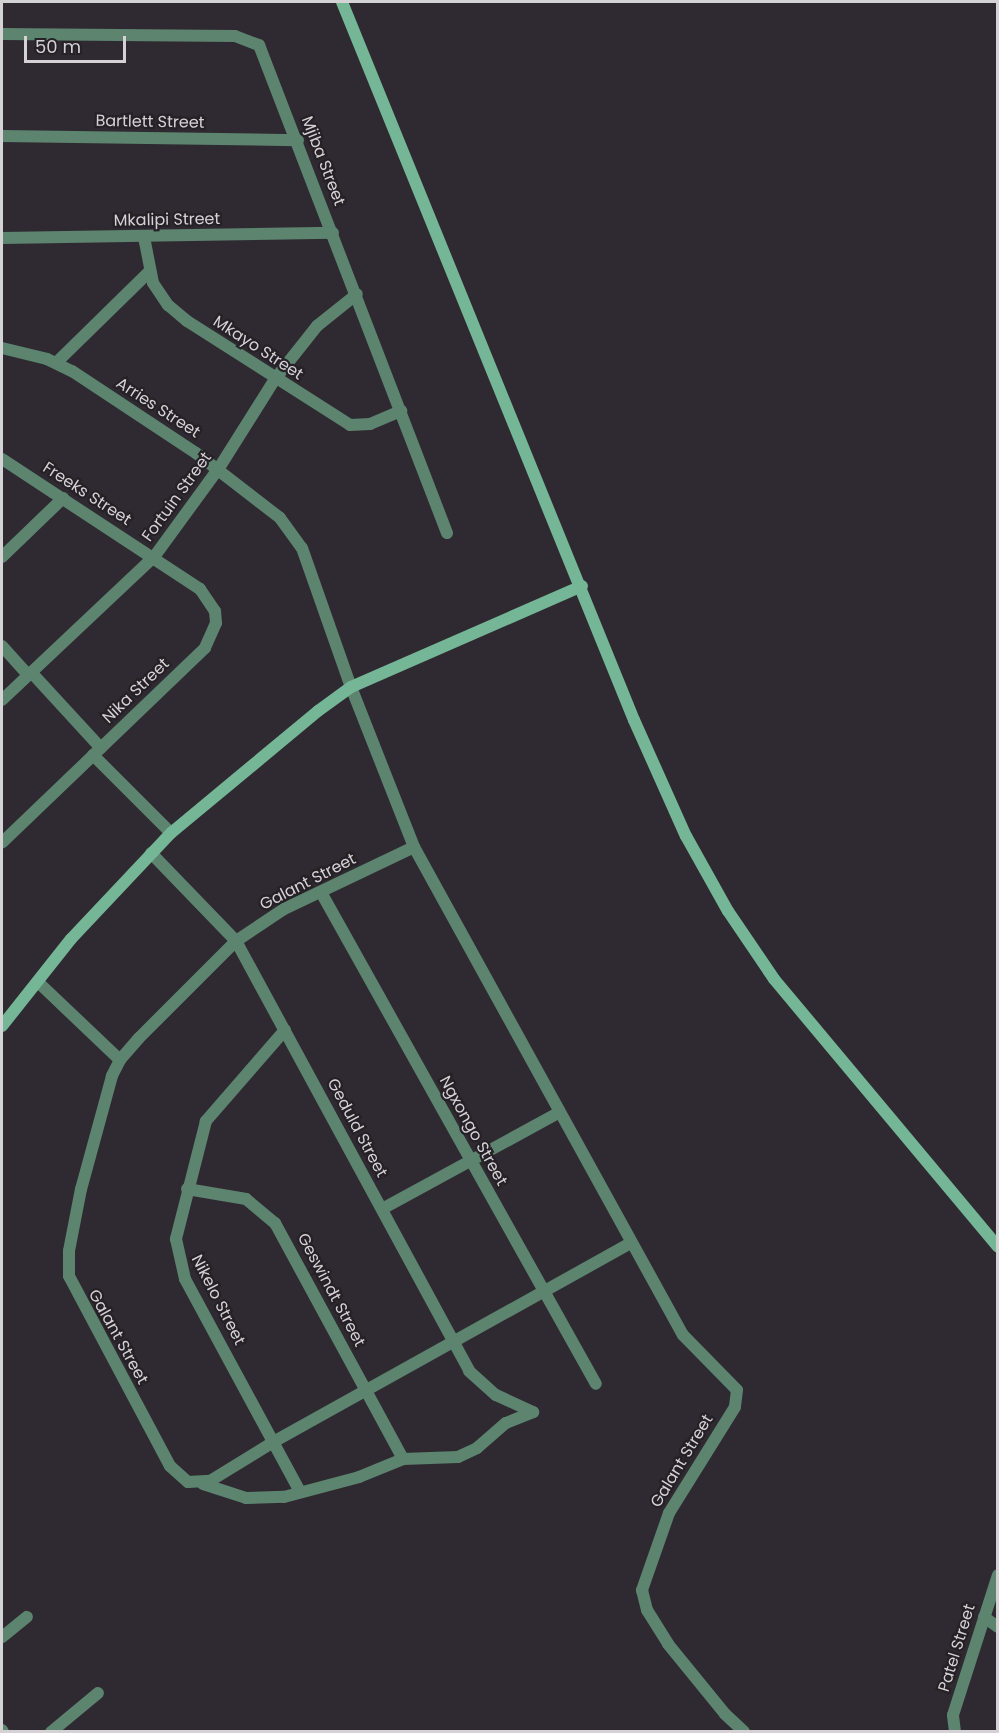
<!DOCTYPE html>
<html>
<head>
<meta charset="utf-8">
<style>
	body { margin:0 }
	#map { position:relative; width:999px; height:1733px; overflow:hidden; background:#2f2a31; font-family:Poppins,sans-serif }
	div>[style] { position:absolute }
	.street>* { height:12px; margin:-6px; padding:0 6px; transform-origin:6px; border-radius:6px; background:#5c846f }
	.secondary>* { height:12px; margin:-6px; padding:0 6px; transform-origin:6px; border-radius:6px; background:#74b695 }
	span { translate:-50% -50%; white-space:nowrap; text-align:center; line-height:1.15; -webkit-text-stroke:4.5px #252127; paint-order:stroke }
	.street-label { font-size:16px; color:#d5d2d6 }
	.frame { position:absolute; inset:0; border:3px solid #d5d2d6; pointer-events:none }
	.scale { position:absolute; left:24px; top:36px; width:102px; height:27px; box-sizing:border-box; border:3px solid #d5d2d6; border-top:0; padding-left:8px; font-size:18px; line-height:21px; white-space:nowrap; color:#d5d2d6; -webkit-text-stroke:4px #252127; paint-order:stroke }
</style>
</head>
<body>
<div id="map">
	<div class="street">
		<div style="left:2px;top:34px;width:233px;rotate:0.5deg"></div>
		<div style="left:235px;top:36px;width:26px;rotate:21deg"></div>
		<div style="left:259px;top:45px;width:523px;rotate:68.93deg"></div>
		<div style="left:2px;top:136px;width:296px;rotate:0.8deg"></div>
		<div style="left:144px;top:237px;width:47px;rotate:78.9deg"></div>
		<div style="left:153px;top:283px;width:27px;rotate:56deg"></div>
		<div style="left:168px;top:305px;width:25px;rotate:40deg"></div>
		<div style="left:187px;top:321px;width:193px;rotate:32.5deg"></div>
		<div style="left:350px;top:425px;width:20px;rotate:-3deg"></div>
		<div style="left:370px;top:424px;width:34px;rotate:-23deg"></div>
		<div style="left:2px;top:238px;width:331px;rotate:-0.9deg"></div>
		<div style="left:2px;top:348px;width:46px;rotate:13.7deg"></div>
		<div style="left:47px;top:359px;width:28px;rotate:26deg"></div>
		<div style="left:72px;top:371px;width:149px;rotate:33.5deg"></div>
		<div style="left:196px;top:453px;width:106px;rotate:37.7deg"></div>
		<div style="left:280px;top:518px;width:37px;rotate:54deg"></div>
		<div style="left:302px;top:548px;width:147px;rotate:70.6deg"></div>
		<div style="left:351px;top:687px;width:172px;rotate:68.5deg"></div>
		<div style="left:414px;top:847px;width:557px;rotate:61.14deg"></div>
		<div style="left:683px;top:1335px;width:77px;rotate:45.5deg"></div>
		<div style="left:737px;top:1390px;width:17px;rotate:97deg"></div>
		<div style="left:735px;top:1407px;width:125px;rotate:121.9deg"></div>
		<div style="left:669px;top:1513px;width:82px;rotate:109.3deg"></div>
		<div style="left:642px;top:1590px;width:21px;rotate:76deg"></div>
		<div style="left:647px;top:1610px;width:40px;rotate:58deg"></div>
		<div style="left:668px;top:1644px;width:90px;rotate:50.8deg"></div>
		<div style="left:725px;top:1714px;width:26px;rotate:43deg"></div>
		<div style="left:56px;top:363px;width:132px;rotate:-44.4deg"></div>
		<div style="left:2px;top:459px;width:237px;rotate:33.3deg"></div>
		<div style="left:200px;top:589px;width:27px;rotate:56deg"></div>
		<div style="left:215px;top:611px;width:12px;rotate:85deg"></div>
		<div style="left:216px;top:623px;width:27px;rotate:114deg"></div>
		<div style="left:205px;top:648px;width:281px;rotate:136.2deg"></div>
		<div style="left:2px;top:557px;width:85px;rotate:-44deg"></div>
		<div style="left:2px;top:646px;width:39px;rotate:48deg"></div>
		<div style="left:31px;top:672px;width:103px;rotate:47.4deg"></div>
		<div style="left:2px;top:700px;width:209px;rotate:-43.3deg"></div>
		<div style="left:154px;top:557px;width:110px;rotate:-53.9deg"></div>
		<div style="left:219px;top:468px;width:105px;rotate:-57.8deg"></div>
		<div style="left:275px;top:379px;width:68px;rotate:-51.6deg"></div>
		<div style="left:317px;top:326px;width:51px;rotate:-38.7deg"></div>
		<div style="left:93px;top:755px;width:110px;rotate:45deg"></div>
		<div style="left:414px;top:847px;width:144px;rotate:154.5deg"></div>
		<div style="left:284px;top:909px;width:58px;rotate:146.3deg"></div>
		<div style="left:236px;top:941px;width:137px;rotate:135deg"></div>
		<div style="left:139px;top:1038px;width:29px;rotate:131deg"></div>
		<div style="left:120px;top:1060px;width:18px;rotate:117deg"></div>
		<div style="left:112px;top:1076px;width:117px;rotate:105.3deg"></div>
		<div style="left:81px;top:1189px;width:63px;rotate:101deg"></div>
		<div style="left:69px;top:1251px;width:25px;rotate:90deg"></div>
		<div style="left:69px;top:1276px;width:215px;rotate:62deg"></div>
		<div style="left:170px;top:1466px;width:24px;rotate:42deg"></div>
		<div style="left:188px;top:1482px;width:22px;rotate:-3deg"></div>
		<div style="left:210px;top:1481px;width:76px;rotate:-31.6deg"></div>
		<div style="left:275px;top:1441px;width:407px;rotate:-29.1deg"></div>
		<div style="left:151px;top:853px;width:122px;rotate:46deg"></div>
		<div style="left:236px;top:941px;width:489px;rotate:61.5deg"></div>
		<div style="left:469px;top:1371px;width:36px;rotate:42deg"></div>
		<div style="left:496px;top:1395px;width:41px;rotate:24.7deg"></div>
		<div style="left:322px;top:894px;width:561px;rotate:60.79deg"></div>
		<div style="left:38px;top:982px;width:113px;rotate:43.6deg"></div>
		<div style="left:285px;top:1030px;width:121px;rotate:131deg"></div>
		<div style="left:206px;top:1121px;width:122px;rotate:104.3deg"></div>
		<div style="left:176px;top:1239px;width:41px;rotate:77.3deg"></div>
		<div style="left:185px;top:1279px;width:242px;rotate:61.6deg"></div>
		<div style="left:187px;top:1189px;width:60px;rotate:9.6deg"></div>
		<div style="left:246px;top:1199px;width:38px;rotate:40deg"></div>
		<div style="left:275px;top:1223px;width:268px;rotate:61.5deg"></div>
		<div style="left:382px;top:1209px;width:200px;rotate:-28.6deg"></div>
		<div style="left:203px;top:1484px;width:45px;rotate:18deg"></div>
		<div style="left:246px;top:1498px;width:38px;rotate:-2deg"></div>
		<div style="left:284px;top:1497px;width:78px;rotate:-14.9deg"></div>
		<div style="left:359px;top:1477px;width:48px;rotate:-22.2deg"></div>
		<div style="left:403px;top:1459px;width:55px;rotate:-2.1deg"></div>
		<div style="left:458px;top:1457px;width:21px;rotate:-25deg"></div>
		<div style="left:477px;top:1448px;width:38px;rotate:-41deg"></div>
		<div style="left:506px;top:1423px;width:29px;rotate:-22deg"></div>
		<div style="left:984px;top:1617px;width:17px;rotate:36deg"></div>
		<div style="left:2px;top:1637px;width:32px;rotate:-39deg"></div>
		<div style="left:2px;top:1730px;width:2px;rotate:63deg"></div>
		<div style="left:51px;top:1732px;width:61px;rotate:-39.7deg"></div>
		<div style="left:955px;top:1732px;width:17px;rotate:-97deg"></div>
		<div style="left:953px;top:1715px;width:147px;rotate:-72.2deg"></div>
	</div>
	<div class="secondary">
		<div style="left:342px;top:2px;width:775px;rotate:67.87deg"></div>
		<div style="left:634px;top:720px;width:127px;rotate:65.9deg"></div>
		<div style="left:686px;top:836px;width:86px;rotate:60.8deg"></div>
		<div style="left:728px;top:911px;width:82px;rotate:55.9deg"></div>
		<div style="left:774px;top:979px;width:349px;rotate:50.1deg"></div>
		<div style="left:2px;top:1026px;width:111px;rotate:-51.6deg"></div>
		<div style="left:71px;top:939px;width:146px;rotate:-46.7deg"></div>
		<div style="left:171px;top:833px;width:191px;rotate:-39.7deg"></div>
		<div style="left:318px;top:711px;width:41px;rotate:-36deg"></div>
		<div style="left:351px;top:687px;width:252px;rotate:-23.6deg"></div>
	</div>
	<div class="street-label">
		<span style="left:150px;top:122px;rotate:1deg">Bartlett Street</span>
		<span style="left:323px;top:161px;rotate:69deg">Mjiba Street</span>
		<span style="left:167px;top:220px;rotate:-1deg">Mkalipi Street</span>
		<span style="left:258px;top:348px;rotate:33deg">Mkayo Street</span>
		<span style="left:158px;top:408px;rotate:33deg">Arries Street</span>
		<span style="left:87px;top:494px;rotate:33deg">Freeks Street</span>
		<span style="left:177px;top:497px;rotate:-54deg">Fortuin Street</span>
		<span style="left:136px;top:691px;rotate:-44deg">Nika Street</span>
		<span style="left:308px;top:882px;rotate:-27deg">Galant Street</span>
		<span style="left:357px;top:1128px;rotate:62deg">Geduld Street</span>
		<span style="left:473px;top:1131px;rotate:61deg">Ngxongo Street</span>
		<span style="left:331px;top:1290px;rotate:62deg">Geswindt Street</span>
		<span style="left:218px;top:1300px;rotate:63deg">Nikelo Street</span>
		<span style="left:118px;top:1337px;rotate:61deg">Galant Street</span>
		<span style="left:682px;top:1461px;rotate:-59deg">Galant Street</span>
		<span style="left:957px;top:1648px;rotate:-73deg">Patel Street</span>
	</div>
	<div class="frame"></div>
	<div class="scale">50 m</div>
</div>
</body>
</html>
